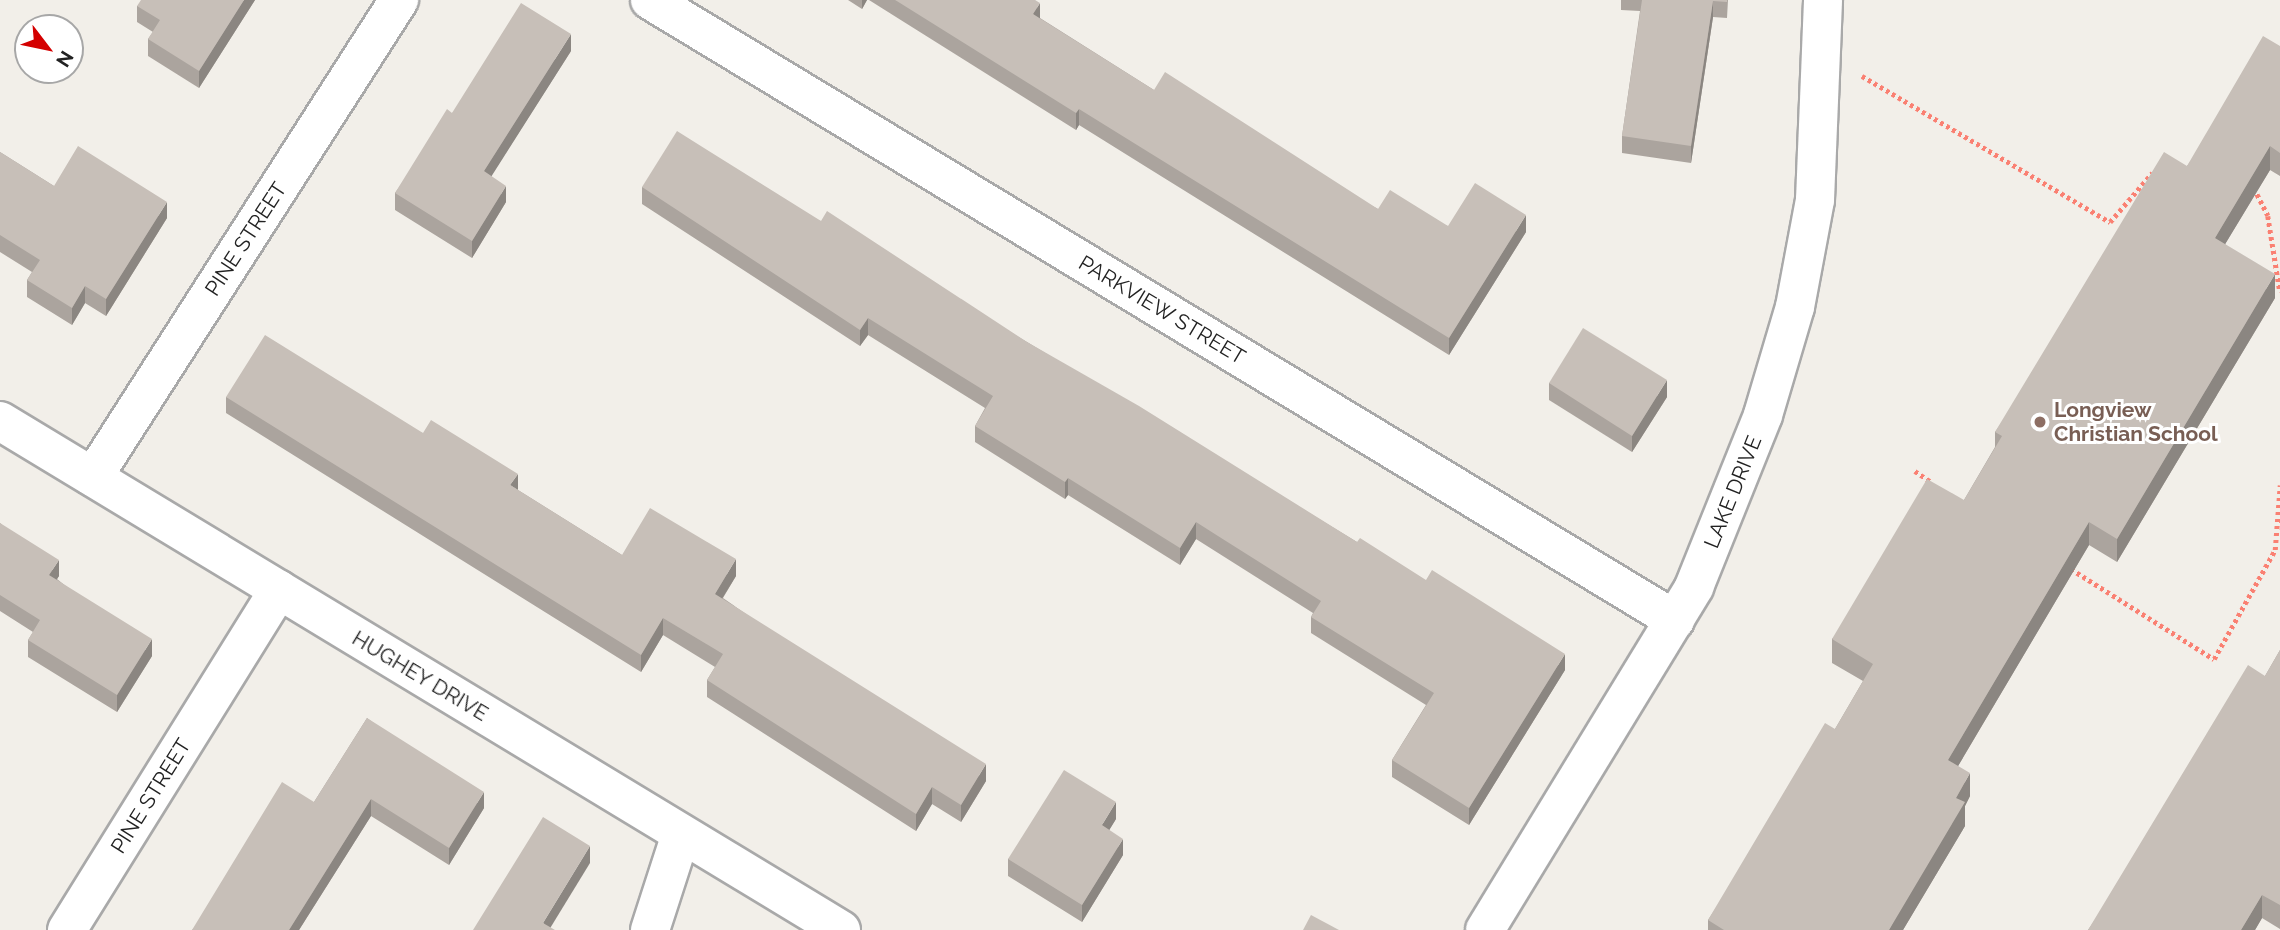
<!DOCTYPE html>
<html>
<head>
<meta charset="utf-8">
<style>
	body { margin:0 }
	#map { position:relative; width:2280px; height:930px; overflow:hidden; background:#f2efe9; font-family:Raleway,sans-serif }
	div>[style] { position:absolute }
	.path>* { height:4.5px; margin-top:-2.25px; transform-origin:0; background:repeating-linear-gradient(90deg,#fa8072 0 3.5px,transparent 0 7px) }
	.roads { filter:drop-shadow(2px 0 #a9a9a9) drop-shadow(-2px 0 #a9a9a9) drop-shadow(0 2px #a9a9a9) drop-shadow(0 -2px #a9a9a9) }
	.minor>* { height:38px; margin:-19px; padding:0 19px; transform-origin:19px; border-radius:19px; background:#fff }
	.wall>* { inset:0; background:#aba49e }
	.shaded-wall>* { inset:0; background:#8b8681 }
	.building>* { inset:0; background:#c7bfb8 }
	.dots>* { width:19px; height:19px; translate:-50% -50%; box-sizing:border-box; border:4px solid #fff; border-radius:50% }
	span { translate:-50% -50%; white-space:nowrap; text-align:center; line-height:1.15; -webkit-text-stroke:6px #fff; paint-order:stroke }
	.street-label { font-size:21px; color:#222 }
	.education-label { font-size:21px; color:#785e54; font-weight:700 }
	.left { translate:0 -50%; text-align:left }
	.north { position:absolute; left:14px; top:14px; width:70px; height:70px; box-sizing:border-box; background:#fff; border:2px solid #a7a7a7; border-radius:50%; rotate:122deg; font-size:19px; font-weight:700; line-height:28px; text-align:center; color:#222 }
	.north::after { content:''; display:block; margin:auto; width:24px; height:32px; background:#d40000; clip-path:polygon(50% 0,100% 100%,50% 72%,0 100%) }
</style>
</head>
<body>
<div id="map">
	<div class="path">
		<div style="left:1862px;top:76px;width:288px;rotate:30.5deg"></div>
		<div style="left:2110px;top:222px;width:65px;rotate:-49.4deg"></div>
		<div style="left:2254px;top:188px;width:31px;rotate:63deg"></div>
		<div style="left:2268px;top:216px;width:77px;rotate:81deg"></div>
		<div style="left:1915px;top:471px;width:18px;rotate:34deg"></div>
		<div style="left:2071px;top:569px;width:169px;rotate:32.2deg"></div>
		<div style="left:2214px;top:659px;width:125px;rotate:-60.8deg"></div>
		<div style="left:2275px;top:550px;width:65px;rotate:-85.6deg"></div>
	</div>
	<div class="roads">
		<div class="minor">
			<div style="left:650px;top:0;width:1198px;rotate:31.17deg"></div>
			<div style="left:0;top:421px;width:983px;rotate:31.18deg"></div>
			<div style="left:93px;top:477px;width:567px;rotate:-57.32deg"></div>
			<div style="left:67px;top:930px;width:401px;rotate:-58.1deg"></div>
			<div style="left:650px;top:930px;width:101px;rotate:-72.1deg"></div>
			<div style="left:1485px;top:930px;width:402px;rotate:-58.6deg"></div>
			<div style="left:1694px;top:587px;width:185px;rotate:-68.1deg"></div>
			<div style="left:1763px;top:415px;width:113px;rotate:-73.5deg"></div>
			<div style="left:1795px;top:307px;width:109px;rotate:-79.4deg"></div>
			<div style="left:1815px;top:200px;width:200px;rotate:-87.7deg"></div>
		</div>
	</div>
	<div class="wall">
		<div style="clip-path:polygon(255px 0,199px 88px,148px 56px,148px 39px,153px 32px,137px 22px,137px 6px)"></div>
		<div style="clip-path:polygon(848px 0,867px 0,862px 9px)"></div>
		<div style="clip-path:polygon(869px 0,1035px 0,1040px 18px,1154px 90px,1378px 209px,1448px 226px,1526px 232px,1449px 355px,1079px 125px,1076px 130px)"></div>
		<div style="clip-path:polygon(1621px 0,1728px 0,1727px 18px,1713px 17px,1691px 163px,1622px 153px,1622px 136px,1640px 11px,1621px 10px)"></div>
		<div style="clip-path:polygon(2280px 46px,2280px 176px,2270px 170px,2225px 244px,2275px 298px,2117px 562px,2089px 545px,1958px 766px,1970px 796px,1965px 806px,1965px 826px,1903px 930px,1708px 930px,1708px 920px,1835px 729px,1863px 681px,1832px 663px,1832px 639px,1964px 500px,1995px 447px,1995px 432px,2187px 166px)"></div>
		<div style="clip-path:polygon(571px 51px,491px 176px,506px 202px,472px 258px,395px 210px,395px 193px,452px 113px)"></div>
		<div style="clip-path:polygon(0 152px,54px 186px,167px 218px,106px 316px,85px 303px,72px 325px,27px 297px,27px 280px,32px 272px,0 252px)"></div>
		<div style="clip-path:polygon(642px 187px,821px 221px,1027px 342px,1357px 542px,1565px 670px,1469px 825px,1392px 777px,1392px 760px,1426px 705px,1311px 633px,1311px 617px,1313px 613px,1196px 539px,1180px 565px,1068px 495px,1065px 499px,975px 442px,975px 426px,985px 408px,868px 335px,860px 346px,642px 204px)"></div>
		<div style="clip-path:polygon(1549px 383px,1667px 397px,1632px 452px,1549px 400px)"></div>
		<div style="clip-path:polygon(226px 397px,423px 433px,518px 490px,622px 555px,736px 576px,723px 598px,986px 781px,961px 822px,932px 804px,916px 831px,707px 697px,707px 680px,715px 667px,663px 635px,641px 672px,226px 413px)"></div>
		<div style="clip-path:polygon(0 523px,59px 576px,57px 579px,152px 656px,117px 712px,28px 657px,28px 640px,33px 632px,0 611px)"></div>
		<div style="clip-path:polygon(2280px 650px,2280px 929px,2262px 918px,2255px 930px,2088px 930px,2265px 676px)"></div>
		<div style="clip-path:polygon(367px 718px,484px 808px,449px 865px,371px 816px,299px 930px,192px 930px,314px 802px)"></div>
		<div style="clip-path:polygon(1116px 819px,1109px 830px,1123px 855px,1082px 922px,1008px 876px,1008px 859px)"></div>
	</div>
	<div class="shaded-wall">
		<div style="clip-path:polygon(244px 0,255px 0,199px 88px,199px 71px)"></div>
		<div style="clip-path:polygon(862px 0,867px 0,862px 9px)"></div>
		<div style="clip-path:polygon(1713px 1px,1713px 17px,1691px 163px,1691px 146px)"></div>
		<div style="clip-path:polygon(1040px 3px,1040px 20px,1033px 14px)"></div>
		<div style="clip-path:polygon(571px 34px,571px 51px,484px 188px,484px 171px)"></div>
		<div style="clip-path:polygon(1079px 109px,1079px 125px,1076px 130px,1076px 113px)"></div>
		<div style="clip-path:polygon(2270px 146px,2270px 170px,2215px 261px,2215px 238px)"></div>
		<div style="clip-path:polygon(506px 186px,506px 202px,472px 258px,472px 241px)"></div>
		<div style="clip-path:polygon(167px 202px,167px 218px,106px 316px,106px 299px)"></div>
		<div style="clip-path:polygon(1526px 215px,1526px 232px,1449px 355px,1449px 338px)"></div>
		<div style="clip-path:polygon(2275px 274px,2275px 298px,2117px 562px,2117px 539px)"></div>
		<div style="clip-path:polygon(85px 286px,85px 303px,72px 325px,72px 308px)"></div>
		<div style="clip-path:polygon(868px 318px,868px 335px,860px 346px,860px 330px)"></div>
		<div style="clip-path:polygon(1667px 380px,1667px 397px,1632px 452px,1632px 436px)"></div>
		<div style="clip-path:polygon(518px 474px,518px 490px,510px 485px)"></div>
		<div style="clip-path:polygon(1068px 478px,1068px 495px,1065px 499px,1065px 482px)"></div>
		<div style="clip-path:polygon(1196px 522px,1196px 539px,1180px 565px,1180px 548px)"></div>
		<div style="clip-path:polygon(2089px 522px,2089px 545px,1948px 783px,1948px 760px)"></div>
		<div style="clip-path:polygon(736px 559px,736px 576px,715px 610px,715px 594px)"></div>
		<div style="clip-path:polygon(59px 560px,59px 576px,49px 591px,49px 575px)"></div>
		<div style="clip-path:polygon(663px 618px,663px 635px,641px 672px,641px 655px)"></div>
		<div style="clip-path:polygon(152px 639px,152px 656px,117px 712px,117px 695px)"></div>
		<div style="clip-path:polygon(1565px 654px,1565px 670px,1469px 825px,1469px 808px)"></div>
		<div style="clip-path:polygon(986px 764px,986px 781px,961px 822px,961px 805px)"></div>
		<div style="clip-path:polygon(1970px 773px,1970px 796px,1965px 806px,1965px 826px,1903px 930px,1889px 930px,1956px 798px)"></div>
		<div style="clip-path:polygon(932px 787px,932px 804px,916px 831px,916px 814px)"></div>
		<div style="clip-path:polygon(484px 792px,484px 808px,449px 865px,449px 848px)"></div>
		<div style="clip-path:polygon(371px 799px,371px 816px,299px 930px,289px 930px)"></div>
		<div style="clip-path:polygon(1116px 802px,1116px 819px,1102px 842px,1102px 825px)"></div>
		<div style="clip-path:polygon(1123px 839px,1123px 855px,1082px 922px,1082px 905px)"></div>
		<div style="clip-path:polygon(590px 846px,590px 863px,549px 930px,543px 923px)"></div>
		<div style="clip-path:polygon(2262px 895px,2262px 918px,2255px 930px,2241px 930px)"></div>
	</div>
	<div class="building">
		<div style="clip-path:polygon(141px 0,244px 0,199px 71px,148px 39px,160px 20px,137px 6px)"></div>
		<div style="clip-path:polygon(895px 0,1035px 0,1040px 3px,1033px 14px,1154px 90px,1165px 72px,1378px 209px,1390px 190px,1448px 226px,1475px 183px,1526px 215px,1449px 338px,1079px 109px,1076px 113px)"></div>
		<div style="clip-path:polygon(1642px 0,1727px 0,1727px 2px,1713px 1px,1691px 146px,1622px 136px)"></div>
		<div style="clip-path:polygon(521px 3px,571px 34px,484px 171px,506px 186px,472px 241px,395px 193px,447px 109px,452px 113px)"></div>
		<div style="clip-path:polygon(2263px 36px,2280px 46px,2280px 153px,2270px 146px,2215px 238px,2275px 274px,2117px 539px,2089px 522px,1948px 760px,1970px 773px,1956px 798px,1965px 802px,1889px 930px,1724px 930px,1708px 920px,1825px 723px,1835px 729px,1873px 664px,1832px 639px,1927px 479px,1964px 500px,2002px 436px,1995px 432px,2164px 152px,2187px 166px)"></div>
		<div style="clip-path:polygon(677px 131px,821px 221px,827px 211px,1027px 342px,1139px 406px,1357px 542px,1360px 538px,1426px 580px,1432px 570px,1565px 654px,1469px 808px,1392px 760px,1434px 693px,1311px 617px,1321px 601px,1196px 522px,1180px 548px,1068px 478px,1065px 482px,975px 426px,993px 396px,868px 318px,860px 330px,642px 187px)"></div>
		<div style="clip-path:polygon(78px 146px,167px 202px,106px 299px,85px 286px,72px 308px,27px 280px,40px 260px,0 235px,0 152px,54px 186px)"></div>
		<div style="clip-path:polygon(1583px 328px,1667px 380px,1632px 436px,1549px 383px)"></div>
		<div style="clip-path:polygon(265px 335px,423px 433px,431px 420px,518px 474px,510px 485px,622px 555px,650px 508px,736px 559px,715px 594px,986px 764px,961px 805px,932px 787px,916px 814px,707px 680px,723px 654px,663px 618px,641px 655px,226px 397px)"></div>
		<div style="clip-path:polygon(0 523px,59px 560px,49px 575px,152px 639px,117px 695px,28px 640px,40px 620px,0 595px)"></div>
		<div style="clip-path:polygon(2280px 650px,2280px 905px,2262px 895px,2241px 930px,2088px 930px,2248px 665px,2265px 676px)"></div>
		<div style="clip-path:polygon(367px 718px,484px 792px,449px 848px,371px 799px,289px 930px,192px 930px,282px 782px,314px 802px)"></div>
		<div style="clip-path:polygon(1064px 770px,1116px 802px,1102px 825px,1123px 839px,1082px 905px,1008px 859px)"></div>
		<div style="clip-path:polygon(543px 817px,590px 846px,543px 923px,555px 930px,473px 930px)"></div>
		<div style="clip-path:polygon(1311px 915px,1339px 930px,1303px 930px)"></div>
	</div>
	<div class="dots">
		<div style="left:2040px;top:422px;background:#8d6e63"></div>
	</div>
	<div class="street-label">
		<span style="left:246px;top:239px;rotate:-57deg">PINE STREET</span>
		<span style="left:1162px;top:310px;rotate:31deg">PARKVIEW STREET</span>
		<span style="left:1733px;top:492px;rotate:-68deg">LAKE DRIVE</span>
		<span style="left:420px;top:676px;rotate:31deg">HUGHEY DRIVE</span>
		<span style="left:151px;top:796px;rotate:-58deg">PINE STREET</span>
	</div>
	<div class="education-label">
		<span class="left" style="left:2054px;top:422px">Longview<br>Christian School</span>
	</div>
	<div class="north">N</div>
</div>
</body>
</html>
